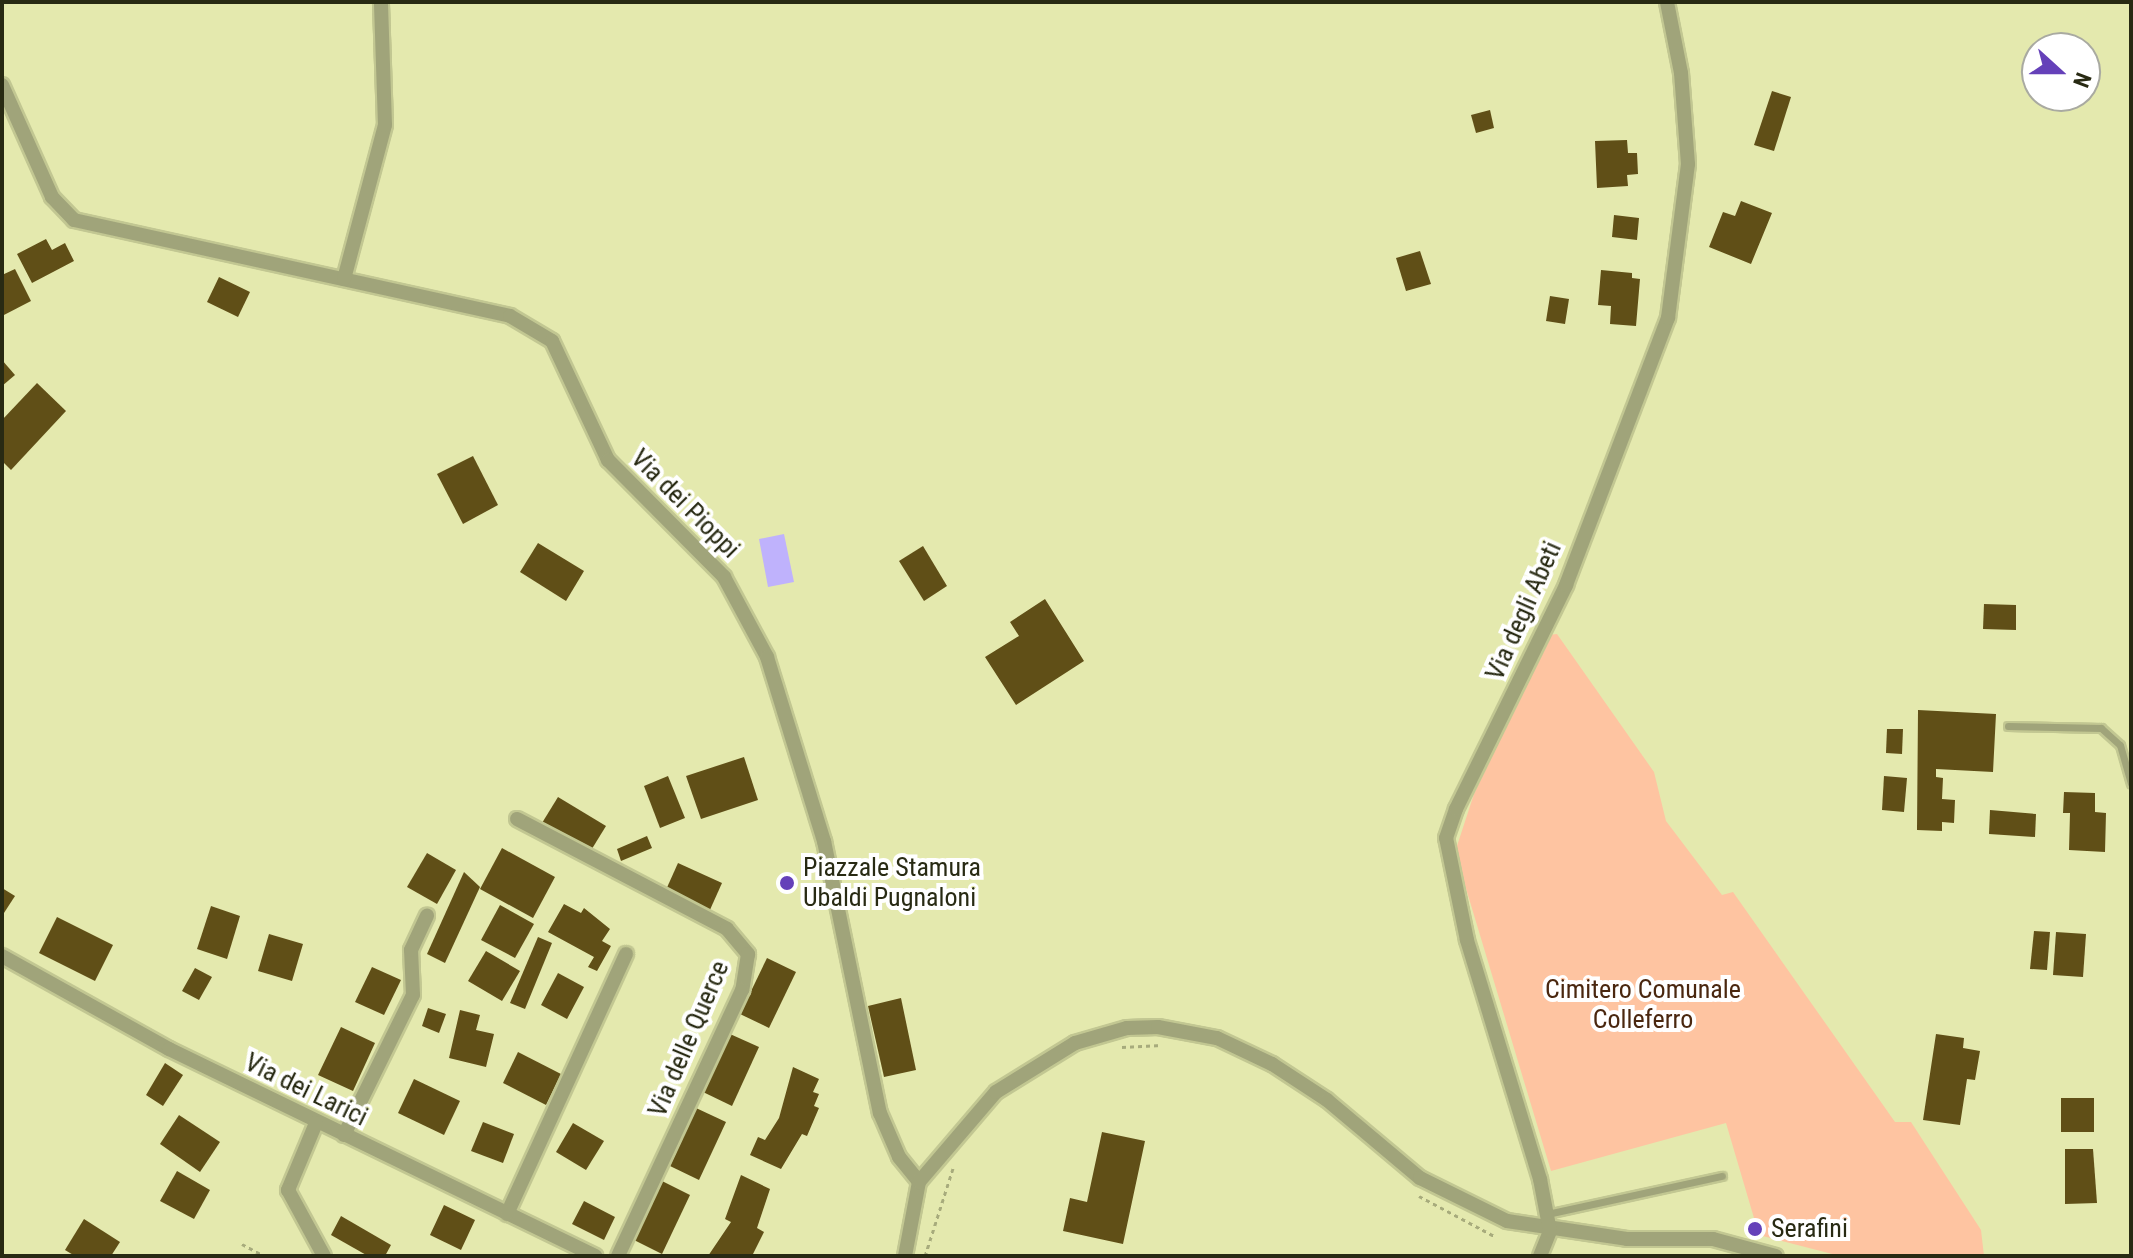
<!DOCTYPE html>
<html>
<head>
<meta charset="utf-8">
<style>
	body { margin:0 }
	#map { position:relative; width:2133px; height:1258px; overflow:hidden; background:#e4e9ae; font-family:"Roboto Condensed",sans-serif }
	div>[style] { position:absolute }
	.green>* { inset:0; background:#fec4a1 }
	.water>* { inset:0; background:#bfb2fc }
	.building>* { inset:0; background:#604f17 }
	.path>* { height:3px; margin-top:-1.5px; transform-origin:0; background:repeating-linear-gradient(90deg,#a7ab7c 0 4px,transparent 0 8px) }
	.roads { filter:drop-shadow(2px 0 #c2c792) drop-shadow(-2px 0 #c2c792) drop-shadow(0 2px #c2c792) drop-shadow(0 -2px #c2c792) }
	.service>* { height:7px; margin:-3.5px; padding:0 3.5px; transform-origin:3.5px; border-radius:3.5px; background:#a0a47a }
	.minor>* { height:14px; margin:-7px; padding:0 7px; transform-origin:7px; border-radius:7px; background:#a0a47a }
	.dots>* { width:22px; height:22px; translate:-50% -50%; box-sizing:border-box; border:4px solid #fff; border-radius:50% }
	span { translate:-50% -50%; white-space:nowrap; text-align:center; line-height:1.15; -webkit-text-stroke:8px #fff; paint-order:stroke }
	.street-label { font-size:26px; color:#282a13 }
	.poi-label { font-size:26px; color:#282a13 }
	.left { translate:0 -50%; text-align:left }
	.park-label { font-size:26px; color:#4a270f }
	.frame { position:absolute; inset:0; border:4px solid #282a13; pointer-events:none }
	.north { position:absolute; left:2021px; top:32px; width:80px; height:80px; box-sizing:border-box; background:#fff; border:2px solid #a9aaa1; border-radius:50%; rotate:111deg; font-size:22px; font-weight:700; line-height:32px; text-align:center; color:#282a13 }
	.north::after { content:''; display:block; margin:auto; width:28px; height:36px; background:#6541b9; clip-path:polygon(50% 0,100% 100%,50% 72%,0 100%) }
</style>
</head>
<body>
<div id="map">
	<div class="green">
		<div style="clip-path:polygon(1557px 634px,1654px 772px,1666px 821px,1722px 895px,1733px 892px,1895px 1122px,1911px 1122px,1981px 1230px,1984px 1256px,1840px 1256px,1759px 1235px,1726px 1123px,1551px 1171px,1455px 852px,1474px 794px,1548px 635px)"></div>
	</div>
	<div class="water">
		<div style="clip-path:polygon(784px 534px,794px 582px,768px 587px,759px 539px)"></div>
	</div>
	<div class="building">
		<div style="clip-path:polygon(1772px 91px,1791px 97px,1774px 151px,1754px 145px)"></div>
		<div style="clip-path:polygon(1490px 110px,1494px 128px,1476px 133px,1471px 115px)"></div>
		<div style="clip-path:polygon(1627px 140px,1628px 153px,1637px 153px,1638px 174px,1627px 175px,1628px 186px,1597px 188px,1595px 141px)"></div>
		<div style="clip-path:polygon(1741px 201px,1772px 213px,1751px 264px,1709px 247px,1723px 212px,1735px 216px)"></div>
		<div style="clip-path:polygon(1614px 215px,1639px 218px,1637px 240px,1612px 237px)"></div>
		<div style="clip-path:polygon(46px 239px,52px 250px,65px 243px,74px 261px,32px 283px,17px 254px)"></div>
		<div style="clip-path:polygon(1420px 251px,1431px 284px,1406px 291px,1396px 258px)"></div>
		<div style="clip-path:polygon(15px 269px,31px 301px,2px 316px,2px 275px)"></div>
		<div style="clip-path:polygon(1601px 270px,1632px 273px,1632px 278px,1640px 279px,1636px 326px,1610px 324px,1611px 306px,1598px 305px)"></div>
		<div style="clip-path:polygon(219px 277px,250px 292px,238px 317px,207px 302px)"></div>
		<div style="clip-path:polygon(1550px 296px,1569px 299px,1565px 324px,1546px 321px)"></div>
		<div style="clip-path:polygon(2px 360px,15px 375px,2px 386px)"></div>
		<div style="clip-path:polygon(37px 383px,66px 411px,11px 470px,2px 461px,2px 420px)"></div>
		<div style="clip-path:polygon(473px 456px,498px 505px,463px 524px,437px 474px)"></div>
		<div style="clip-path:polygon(538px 543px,584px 571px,566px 601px,520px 572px)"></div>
		<div style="clip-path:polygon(923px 546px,947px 586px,924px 601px,899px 561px)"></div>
		<div style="clip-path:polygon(1045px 599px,1084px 661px,1016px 705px,985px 657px,1019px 636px,1010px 622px)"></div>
		<div style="clip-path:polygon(1984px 604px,2016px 605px,2016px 630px,1983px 629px)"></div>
		<div style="clip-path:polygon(1918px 710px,1996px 714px,1993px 772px,1936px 769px,1936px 777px,1943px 778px,1942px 799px,1955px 800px,1954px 823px,1942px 822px,1942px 831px,1917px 830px)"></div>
		<div style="clip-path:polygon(1887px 729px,1903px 729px,1902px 754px,1886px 753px)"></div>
		<div style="clip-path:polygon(744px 757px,758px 800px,701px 819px,686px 776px)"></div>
		<div style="clip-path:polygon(668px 776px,685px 818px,660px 828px,644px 786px)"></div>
		<div style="clip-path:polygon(1884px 776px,1907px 778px,1904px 812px,1882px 810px)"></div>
		<div style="clip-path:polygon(2064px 792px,2095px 793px,2095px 812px,2106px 813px,2105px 852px,2069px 850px,2070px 813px,2063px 813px)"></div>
		<div style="clip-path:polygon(558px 797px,606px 826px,590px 852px,542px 823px)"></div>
		<div style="clip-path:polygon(1990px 810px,2036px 814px,2035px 837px,1989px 834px)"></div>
		<div style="clip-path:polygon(647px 836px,652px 848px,621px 861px,617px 849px)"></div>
		<div style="clip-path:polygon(502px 848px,555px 877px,533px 918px,480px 889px)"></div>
		<div style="clip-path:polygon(427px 853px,456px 870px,437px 904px,407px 887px)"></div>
		<div style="clip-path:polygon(678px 863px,722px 883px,709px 912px,665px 892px)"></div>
		<div style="clip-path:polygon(464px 872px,480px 887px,445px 963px,427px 954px)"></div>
		<div style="clip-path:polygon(2px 888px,15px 896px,2px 916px)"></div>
		<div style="clip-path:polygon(564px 904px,581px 913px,584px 908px,610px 929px,602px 941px,611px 946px,597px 971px,588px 967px,594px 957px,548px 932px)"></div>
		<div style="clip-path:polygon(500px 905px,534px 924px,515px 958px,481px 940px)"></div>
		<div style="clip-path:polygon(211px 906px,240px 916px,227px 959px,197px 949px)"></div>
		<div style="clip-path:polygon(57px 917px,113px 945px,95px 981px,39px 953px)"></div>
		<div style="clip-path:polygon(2034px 931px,2050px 932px,2047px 970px,2030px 969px)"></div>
		<div style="clip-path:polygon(2056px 932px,2086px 934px,2083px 977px,2053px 975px)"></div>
		<div style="clip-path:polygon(269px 934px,303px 944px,292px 981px,258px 971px)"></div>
		<div style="clip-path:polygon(538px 937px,552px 943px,525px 1009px,510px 1003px)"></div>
		<div style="clip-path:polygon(486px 951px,520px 971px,502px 1001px,468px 981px)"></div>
		<div style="clip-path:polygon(767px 958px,796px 972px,769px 1028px,740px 1014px)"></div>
		<div style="clip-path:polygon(372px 967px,401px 980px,384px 1015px,355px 1002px)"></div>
		<div style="clip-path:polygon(195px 968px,212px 977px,199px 1000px,182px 991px)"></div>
		<div style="clip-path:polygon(558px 973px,584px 987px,567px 1019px,541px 1005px)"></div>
		<div style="clip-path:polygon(901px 998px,916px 1070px,884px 1077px,868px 1006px)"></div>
		<div style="clip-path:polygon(428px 1008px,446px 1014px,439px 1033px,422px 1026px)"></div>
		<div style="clip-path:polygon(460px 1010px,480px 1015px,476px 1030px,494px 1034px,486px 1067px,449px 1058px)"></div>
		<div style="clip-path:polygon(341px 1027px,375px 1043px,353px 1091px,318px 1075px)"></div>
		<div style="clip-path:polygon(730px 1034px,759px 1047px,732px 1106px,703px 1092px)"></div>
		<div style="clip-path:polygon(1936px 1034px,1964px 1038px,1963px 1048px,1980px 1051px,1975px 1080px,1967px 1079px,1960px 1125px,1923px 1120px)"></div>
		<div style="clip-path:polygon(518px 1052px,561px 1074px,546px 1105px,503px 1083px)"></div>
		<div style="clip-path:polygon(165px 1063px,183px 1075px,163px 1106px,146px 1095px)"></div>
		<div style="clip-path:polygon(793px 1067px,819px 1079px,813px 1092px,819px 1094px,814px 1106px,819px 1108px,807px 1136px,802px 1134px,781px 1169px,750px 1155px,758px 1137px,765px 1140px,779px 1118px)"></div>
		<div style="clip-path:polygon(414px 1079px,460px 1101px,444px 1135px,398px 1113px)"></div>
		<div style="clip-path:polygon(2061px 1098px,2094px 1098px,2094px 1132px,2061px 1132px)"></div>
		<div style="clip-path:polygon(696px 1108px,726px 1122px,699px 1180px,670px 1166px)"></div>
		<div style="clip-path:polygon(179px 1115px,220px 1142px,200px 1172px,160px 1144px)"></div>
		<div style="clip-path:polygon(483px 1122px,514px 1134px,503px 1163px,471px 1151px)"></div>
		<div style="clip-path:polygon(573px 1123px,604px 1141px,586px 1170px,556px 1152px)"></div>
		<div style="clip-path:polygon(1102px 1132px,1145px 1141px,1123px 1244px,1063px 1231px,1070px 1198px,1087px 1202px)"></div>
		<div style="clip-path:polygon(2065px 1149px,2093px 1149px,2097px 1203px,2065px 1204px)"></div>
		<div style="clip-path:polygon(177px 1171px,210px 1190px,194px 1219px,160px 1201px)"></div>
		<div style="clip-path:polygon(741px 1175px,770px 1189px,757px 1228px,764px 1232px,752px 1256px,708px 1256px,731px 1222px,725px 1219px)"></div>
		<div style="clip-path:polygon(662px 1181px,690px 1195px,662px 1254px,634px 1240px)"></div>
		<div style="clip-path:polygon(584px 1201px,615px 1217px,604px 1240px,572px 1224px)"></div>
		<div style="clip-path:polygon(444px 1205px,475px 1220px,461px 1250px,430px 1235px)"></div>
		<div style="clip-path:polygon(341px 1216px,391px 1245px,385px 1256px,368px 1256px,331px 1235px)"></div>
		<div style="clip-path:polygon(84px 1219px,120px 1242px,111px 1256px,75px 1256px,65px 1250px)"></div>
	</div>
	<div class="path">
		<div style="left:1122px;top:1047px;width:40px;rotate:-2.9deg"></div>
		<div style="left:1419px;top:1196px;width:87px;rotate:28deg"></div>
		<div style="left:242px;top:1244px;width:26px;rotate:28deg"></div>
		<div style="left:925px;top:1256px;width:92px;rotate:-72.3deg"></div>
	</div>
	<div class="roads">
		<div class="service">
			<div style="left:2008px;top:726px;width:93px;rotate:1.2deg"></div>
			<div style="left:2101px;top:728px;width:25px;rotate:42deg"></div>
			<div style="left:2120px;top:745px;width:40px;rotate:74deg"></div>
			<div style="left:1547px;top:1214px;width:179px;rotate:-12.3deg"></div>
		</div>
		<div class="minor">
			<div style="left:2px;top:85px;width:123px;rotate:65.9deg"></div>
			<div style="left:52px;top:197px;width:32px;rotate:46deg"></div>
			<div style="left:74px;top:220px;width:446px;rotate:12.4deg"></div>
			<div style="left:510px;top:316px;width:49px;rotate:30.8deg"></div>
			<div style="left:552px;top:341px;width:132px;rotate:64.8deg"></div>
			<div style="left:608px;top:460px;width:165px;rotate:45.2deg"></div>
			<div style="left:724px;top:577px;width:91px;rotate:61.7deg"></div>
			<div style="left:767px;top:657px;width:193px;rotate:72.8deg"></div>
			<div style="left:824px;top:841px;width:278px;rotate:78.4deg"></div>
			<div style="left:880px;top:1113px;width:48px;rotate:66.6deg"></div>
			<div style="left:899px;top:1157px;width:32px;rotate:51deg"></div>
			<div style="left:344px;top:279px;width:159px;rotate:-75.1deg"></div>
			<div style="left:385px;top:125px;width:123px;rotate:-91.9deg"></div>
			<div style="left:517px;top:819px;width:237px;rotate:27.6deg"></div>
			<div style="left:727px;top:929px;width:33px;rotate:50deg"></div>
			<div style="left:748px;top:954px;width:36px;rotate:99deg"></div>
			<div style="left:742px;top:990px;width:293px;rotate:115deg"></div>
			<div style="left:2px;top:956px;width:191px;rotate:29.1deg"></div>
			<div style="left:169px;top:1049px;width:474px;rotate:25.9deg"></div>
			<div style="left:316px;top:1123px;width:73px;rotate:112.7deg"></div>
			<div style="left:288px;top:1190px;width:75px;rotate:61.4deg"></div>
			<div style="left:344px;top:1135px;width:156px;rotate:-63.8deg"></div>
			<div style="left:413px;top:995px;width:45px;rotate:-92.5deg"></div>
			<div style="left:411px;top:950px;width:38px;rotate:-65deg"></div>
			<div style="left:507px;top:1214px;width:286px;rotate:-65.4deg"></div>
			<div style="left:905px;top:1256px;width:75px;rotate:-79.3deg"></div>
			<div style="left:919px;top:1182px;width:118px;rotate:-49.5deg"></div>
			<div style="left:996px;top:1092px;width:93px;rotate:-31.8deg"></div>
			<div style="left:1075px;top:1043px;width:54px;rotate:-16.1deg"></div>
			<div style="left:1127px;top:1028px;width:31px;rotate:-2deg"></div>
			<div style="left:1158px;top:1027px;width:60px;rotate:10.6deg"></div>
			<div style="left:1217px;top:1038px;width:61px;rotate:25.3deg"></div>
			<div style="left:1272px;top:1064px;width:66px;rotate:33.2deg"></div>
			<div style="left:1327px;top:1100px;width:121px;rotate:40deg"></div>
			<div style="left:1420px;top:1178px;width:97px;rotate:26.3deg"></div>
			<div style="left:1507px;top:1221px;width:121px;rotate:8.5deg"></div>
			<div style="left:1627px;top:1239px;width:86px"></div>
			<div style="left:1713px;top:1239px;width:65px;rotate:15.1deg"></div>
			<div style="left:1540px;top:1256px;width:27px;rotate:-68deg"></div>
			<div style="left:1550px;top:1231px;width:53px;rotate:-100.9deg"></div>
			<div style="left:1540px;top:1179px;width:250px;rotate:-107deg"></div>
			<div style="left:1467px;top:940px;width:104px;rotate:-101.6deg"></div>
			<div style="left:1446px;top:838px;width:31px;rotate:-71deg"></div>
			<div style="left:1456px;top:809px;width:250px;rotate:-63.8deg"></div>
			<div style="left:1566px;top:585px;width:286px;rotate:-69.1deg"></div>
			<div style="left:1668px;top:318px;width:155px;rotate:-82.6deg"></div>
			<div style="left:1688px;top:164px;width:91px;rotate:-94.4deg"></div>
			<div style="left:1681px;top:73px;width:72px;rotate:-101.2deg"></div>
		</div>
	</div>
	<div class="dots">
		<div style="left:787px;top:883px;background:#6541b9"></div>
		<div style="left:1755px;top:1229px;background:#6541b9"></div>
	</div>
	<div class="street-label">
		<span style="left:685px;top:504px;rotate:45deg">Via dei Pioppi</span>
		<span style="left:1524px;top:611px;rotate:-66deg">Via degli Abeti</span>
		<span style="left:689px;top:1039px;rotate:-67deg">Via delle Querce</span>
		<span style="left:306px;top:1090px;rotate:26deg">Via dei Larici</span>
	</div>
	<div class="poi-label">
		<span class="left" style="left:803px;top:883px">Piazzale Stamura<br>Ubaldi Pugnaloni</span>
		<span class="left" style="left:1771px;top:1229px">Serafini</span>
	</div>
	<div class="park-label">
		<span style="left:1643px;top:1005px">Cimitero Comunale<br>Colleferro</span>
	</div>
	<div class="frame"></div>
	<div class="north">N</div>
</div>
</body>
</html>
